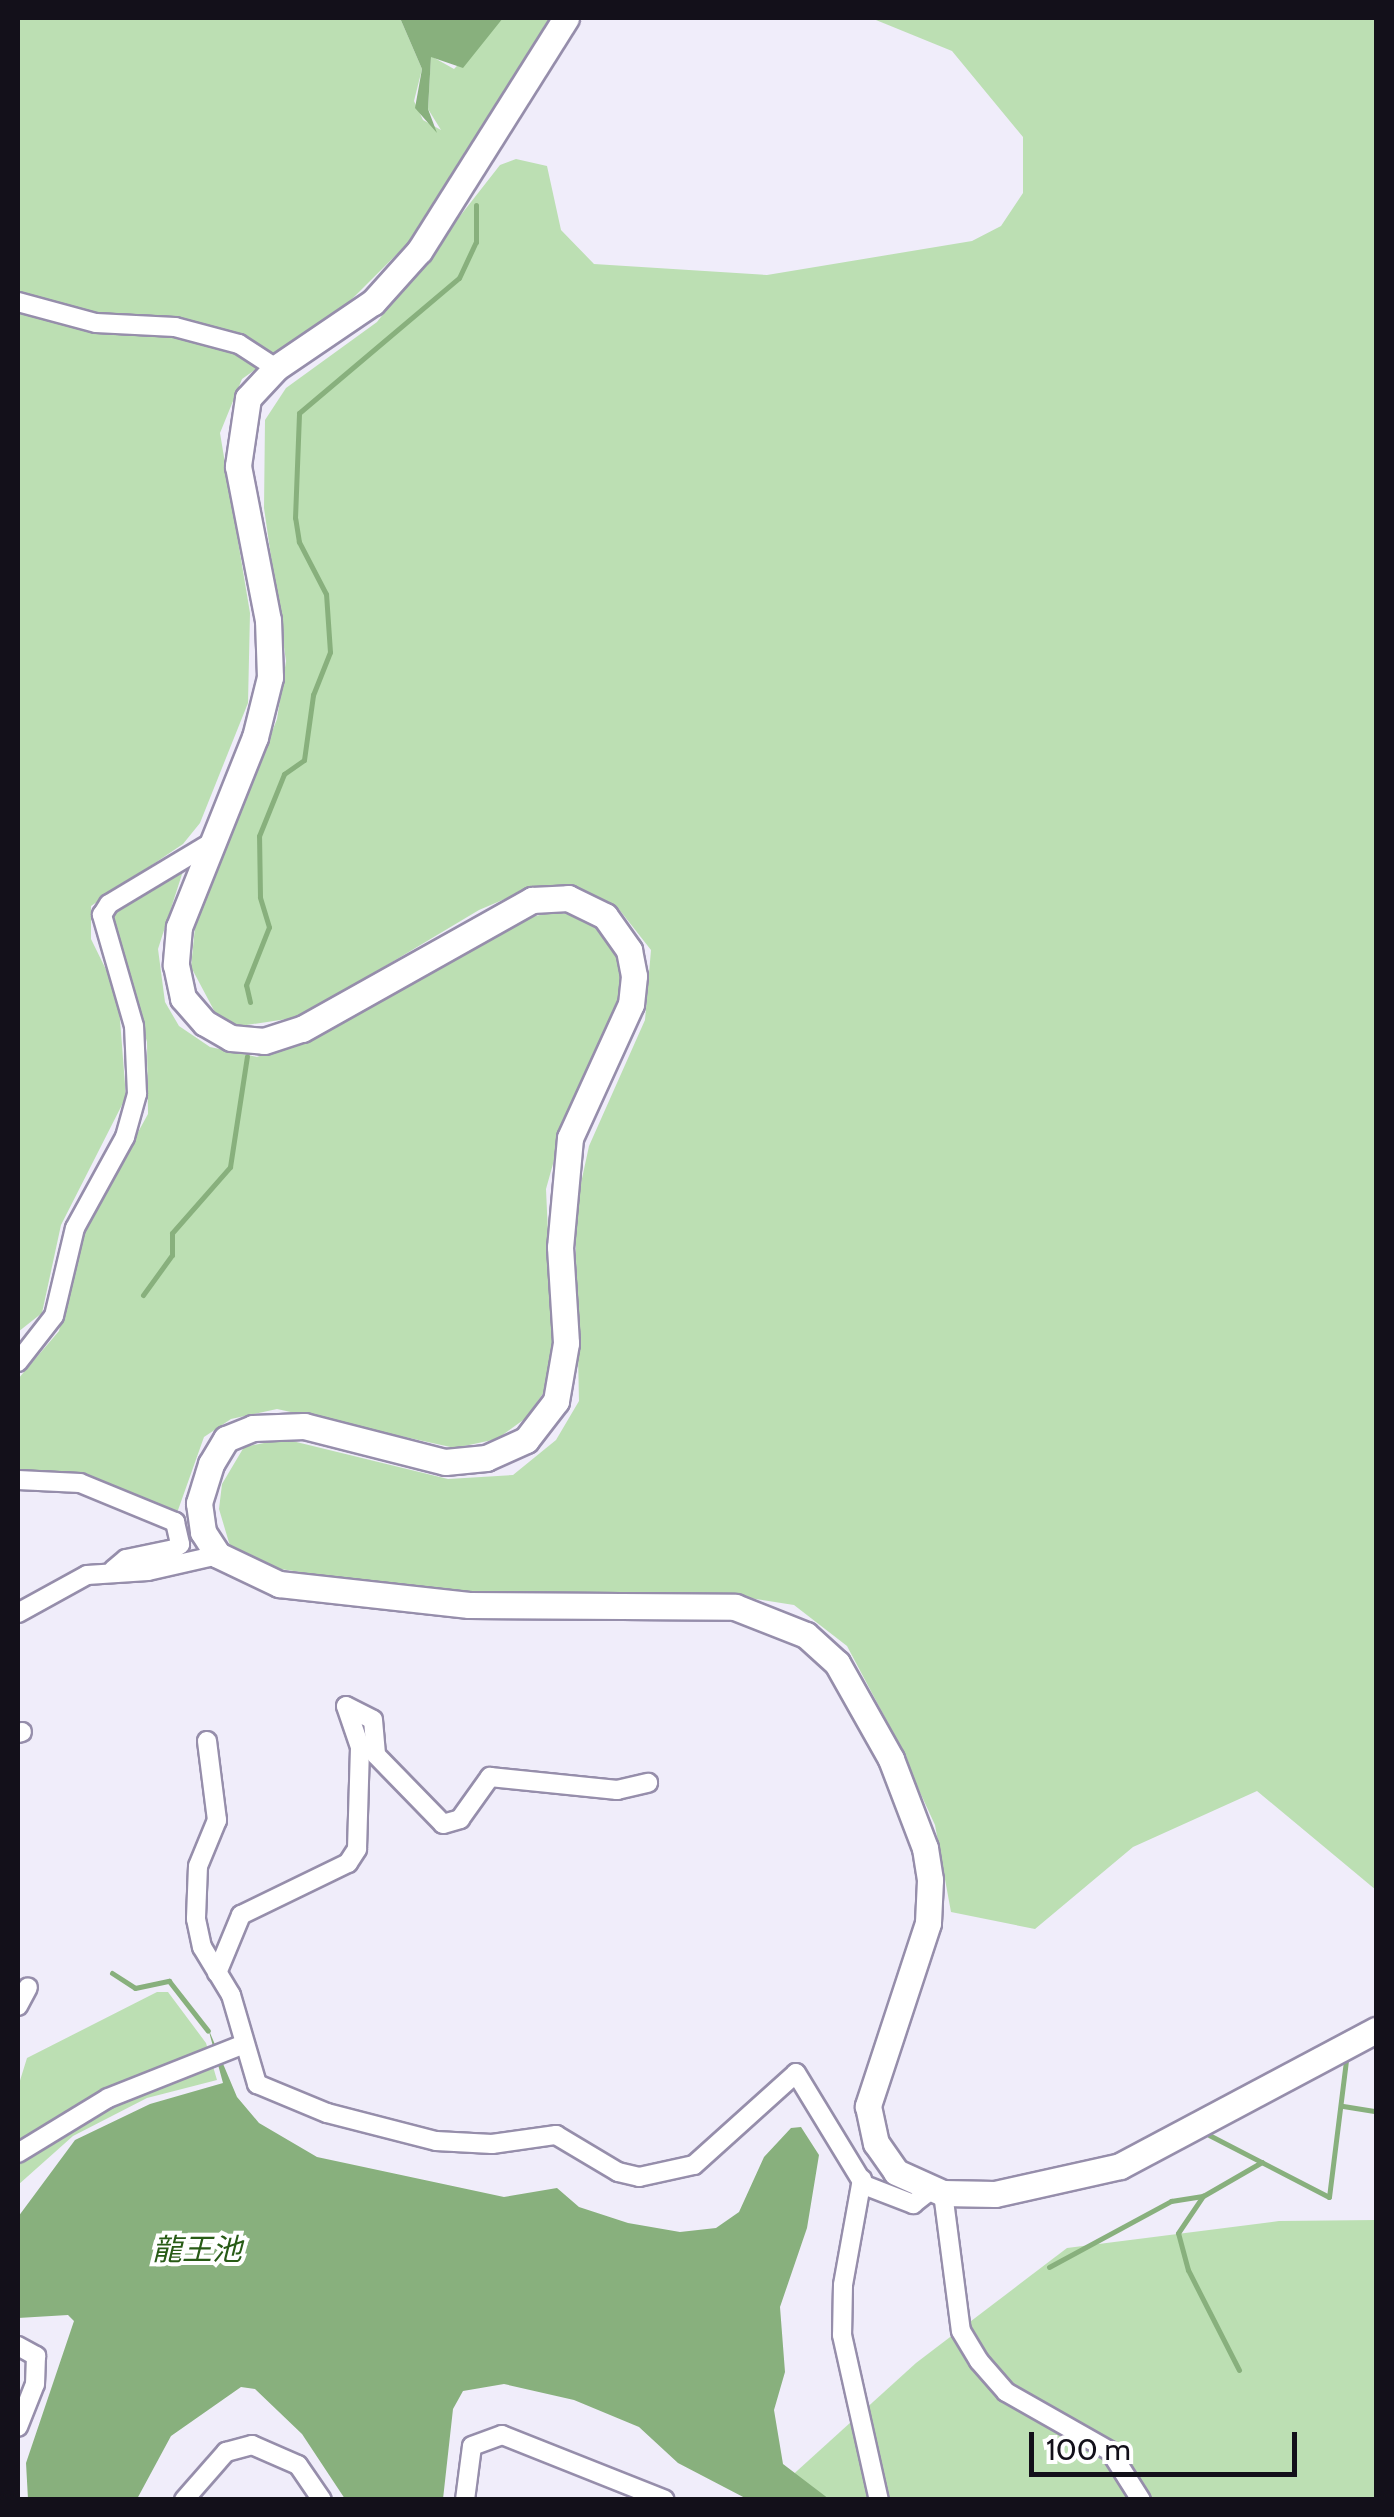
<!DOCTYPE html>
<html>
<head>
<meta charset="utf-8">
<style>
	body { margin:0 }
	#map { position:relative; width:1394px; height:2517px; overflow:hidden; background:#f0edfa; font-family:Cabin,"Noto Sans JP",sans-serif }
	div>[style] { position:absolute }
	.green>* { inset:0; background:#bcdfb3 }
	.water>* { inset:0; background:#88b07d }
	.stream>* { height:5px; margin:-2.5px; padding:0 2.5px; transform-origin:2.5px; border-radius:2.5px; background:#88b07d }
	.roads { filter:drop-shadow(2px 0 #968eab) drop-shadow(-2px 0 #968eab) drop-shadow(0 2px #968eab) drop-shadow(0 -2px #968eab) }
	.street>* { height:18px; margin:-9px; padding:0 9px; transform-origin:9px; border-radius:9px; background:#fff }
	.secondary>* { height:25px; margin:-12.5px; padding:0 12.5px; transform-origin:12.5px; border-radius:12.5px; background:#fff }
	span { translate:-50% -50%; white-space:nowrap; text-align:center; line-height:1.15; -webkit-text-stroke:8px #fff; paint-order:stroke }
	.water-label { font-size:30px; color:#285b16; font-style:italic }
	.frame { position:absolute; inset:0; border:20px solid #13101a; pointer-events:none }
	.scale { position:absolute; left:1029px; top:2432px; width:268px; height:45px; box-sizing:border-box; border:5px solid #13101a; border-top:0; padding-left:12px; font-size:30px; line-height:35px; white-space:nowrap; color:#13101a; -webkit-text-stroke:8px #fff; paint-order:stroke }
</style>
</head>
<body>
<div id="map">
	<div class="green">
		<div style="clip-path:polygon(18px 18px,400px 18px,422px 69px,414px 101px,423px 120px,441px 130px,428px 109px,431px 56px,454px 69px,503px 18px,557px 18px,418px 233px,344px 307px,242px 379px,220px 433px,250px 613px,248px 703px,200px 823px,183px 844px,91px 906px,91px 939px,118px 994px,126px 1097px,61px 1225px,42px 1313px,18px 1332px)"></div>
		<div style="clip-path:polygon(871px 18px,1376px 18px,1376px 1890px,1257px 1791px,1133px 1847px,1035px 1929px,951px 1912px,935px 1825px,890px 1727px,847px 1646px,794px 1605px,730px 1595px,607px 1592px,465px 1597px,261px 1566px,230px 1546px,219px 1509px,222px 1484px,244px 1447px,284px 1439px,448px 1479px,513px 1475px,556px 1440px,579px 1401px,575px 1211px,589px 1146px,645px 1020px,651px 950px,618px 908px,568px 884px,519px 893px,479px 910px,300px 1017px,240px 1026px,217px 1016px,191px 967px,195px 927px,277px 719px,286px 661px,264px 508px,265px 420px,286px 388px,377px 322px,500px 165px,516px 159px,547px 166px,561px 230px,594px 264px,767px 275px,972px 241px,1001px 226px,1023px 193px,1023px 137px,952px 51px)"></div>
		<div style="clip-path:polygon(175px 869px,183px 871px,158px 949px,165px 1002px,179px 1026px,210px 1047px,257px 1057px,337px 1027px,510px 923px,551px 912px,588px 917px,612px 940px,626px 969px,620px 1012px,563px 1128px,546px 1189px,553px 1344px,546px 1389px,526px 1418px,497px 1439px,455px 1448px,277px 1409px,231px 1419px,204px 1437px,177px 1513px,105px 1483px,18px 1473px,18px 1379px,59px 1331px,82px 1234px,148px 1114px,147px 1042px,111px 917px)"></div>
		<div style="clip-path:polygon(157px 1992px,168px 1992px,206px 2043px,217px 2080px,147px 2098px,73px 2136px,18px 2185px,18px 2087px,27px 2058px)"></div>
		<div style="clip-path:polygon(1376px 2220px,1376px 2499px,765px 2500px,916px 2363px,1067px 2248px,1279px 2221px)"></div>
	</div>
	<div class="water">
		<div style="clip-path:polygon(400px 18px,503px 18px,463px 68px,431px 57px,428px 109px,437px 133px,415px 108px,422px 69px)"></div>
		<div style="clip-path:polygon(208px 2028px,237px 2097px,259px 2123px,317px 2157px,504px 2197px,557px 2188px,579px 2207px,628px 2223px,680px 2232px,716px 2228px,739px 2212px,764px 2157px,791px 2128px,801px 2127px,819px 2155px,807px 2228px,780px 2307px,785px 2372px,774px 2410px,783px 2464px,829px 2499px,747px 2499px,678px 2463px,639px 2427px,574px 2400px,504px 2384px,463px 2391px,453px 2409px,443px 2499px,345px 2499px,302px 2434px,255px 2389px,241px 2387px,171px 2436px,137px 2499px,28px 2499px,26px 2463px,74px 2321px,68px 2315px,18px 2318px,18px 2217px,75px 2140px,150px 2104px,223px 2083px)"></div>
	</div>
	<div class="stream">
		<div style="left:250px;top:1002px;width:17px;rotate:-103deg"></div>
		<div style="left:246px;top:985px;width:62px;rotate:-68.4deg"></div>
		<div style="left:269px;top:927px;width:31px;rotate:-107deg"></div>
		<div style="left:260px;top:897px;width:61px;rotate:-90.9deg"></div>
		<div style="left:259px;top:836px;width:67px;rotate:-68deg"></div>
		<div style="left:284px;top:774px;width:24px;rotate:-35deg"></div>
		<div style="left:304px;top:760px;width:66px;rotate:-82.1deg"></div>
		<div style="left:313px;top:695px;width:46px;rotate:-68.4deg"></div>
		<div style="left:330px;top:652px;width:58px;rotate:-93.9deg"></div>
		<div style="left:326px;top:594px;width:59px;rotate:-117.4deg"></div>
		<div style="left:299px;top:542px;width:24px;rotate:-99deg"></div>
		<div style="left:295px;top:518px;width:105px;rotate:-87.8deg"></div>
		<div style="left:299px;top:413px;width:209px;rotate:-40.2deg"></div>
		<div style="left:459px;top:278px;width:40px;rotate:-65deg"></div>
		<div style="left:476px;top:242px;width:37px;rotate:-90deg"></div>
		<div style="left:143px;top:1295px;width:49px;rotate:-54.1deg"></div>
		<div style="left:172px;top:1255px;width:22px;rotate:-90deg"></div>
		<div style="left:172px;top:1233px;width:88px;rotate:-48.7deg"></div>
		<div style="left:230px;top:1167px;width:112px;rotate:-81.3deg"></div>
		<div style="left:112px;top:1973px;width:27px;rotate:33deg"></div>
		<div style="left:135px;top:1988px;width:35px;rotate:-12deg"></div>
		<div style="left:169px;top:1981px;width:63px;rotate:52deg"></div>
		<div style="left:1343px;top:2106px;width:33px;rotate:9deg"></div>
		<div style="left:1209px;top:2135px;width:135px;rotate:27.3deg"></div>
		<div style="left:1329px;top:2197px;width:138px;rotate:-82.9deg"></div>
		<div style="left:1049px;top:2267px;width:139px;rotate:-28.4deg"></div>
		<div style="left:1171px;top:2201px;width:32px;rotate:-9deg"></div>
		<div style="left:1239px;top:2370px;width:112px;rotate:-117deg"></div>
		<div style="left:1188px;top:2270px;width:38px;rotate:-105deg"></div>
		<div style="left:1178px;top:2233px;width:45px;rotate:-56deg"></div>
		<div style="left:1203px;top:2196px;width:68px;rotate:-30deg"></div>
	</div>
	<div class="roads">
		<div class="street">
			<div style="left:18px;top:302px;width:81px;rotate:15.1deg"></div>
			<div style="left:96px;top:323px;width:79px;rotate:2.9deg"></div>
			<div style="left:175px;top:327px;width:66px;rotate:14.9deg"></div>
			<div style="left:239px;top:344px;width:44px;rotate:33deg"></div>
			<div style="left:18px;top:1362px;width:58px;rotate:-52deg"></div>
			<div style="left:54px;top:1316px;width:90px;rotate:-76.6deg"></div>
			<div style="left:75px;top:1228px;width:104px;rotate:-61.2deg"></div>
			<div style="left:125px;top:1137px;width:45px;rotate:-74.4deg"></div>
			<div style="left:137px;top:1094px;width:68px;rotate:-92.5deg"></div>
			<div style="left:134px;top:1026px;width:116px;rotate:-106.1deg"></div>
			<div style="left:102px;top:915px;width:13px;rotate:-58deg"></div>
			<div style="left:109px;top:904px;width:114px;rotate:-31deg"></div>
			<div style="left:18px;top:1480px;width:62px;rotate:2.8deg"></div>
			<div style="left:80px;top:1483px;width:103px;rotate:22.3deg"></div>
			<div style="left:175px;top:1522px;width:23px;rotate:77deg"></div>
			<div style="left:180px;top:1544px;width:8px;rotate:140deg"></div>
			<div style="left:174px;top:1549px;width:49px;rotate:168.2deg"></div>
			<div style="left:126px;top:1559px;width:17px;rotate:140deg"></div>
			<div style="left:18px;top:1613px;width:79px;rotate:-28.8deg"></div>
			<div style="left:87px;top:1575px;width:61px;rotate:-3.8deg"></div>
			<div style="left:148px;top:1571px;width:72px;rotate:-12.9deg"></div>
			<div style="left:18px;top:1733px;width:4px;rotate:-14deg"></div>
			<div style="left:207px;top:1741px;width:80px;rotate:82.8deg"></div>
			<div style="left:217px;top:1820px;width:50px;rotate:112.4deg"></div>
			<div style="left:198px;top:1866px;width:53px;rotate:92.2deg"></div>
			<div style="left:196px;top:1919px;width:29px;rotate:78deg"></div>
			<div style="left:202px;top:1947px;width:56px;rotate:58.9deg"></div>
			<div style="left:231px;top:1995px;width:93px;rotate:73.7deg"></div>
			<div style="left:257px;top:2084px;width:76px;rotate:22.5deg"></div>
			<div style="left:327px;top:2113px;width:113px;rotate:14.4deg"></div>
			<div style="left:436px;top:2141px;width:56px;rotate:3.1deg"></div>
			<div style="left:492px;top:2144px;width:65px;rotate:-8deg"></div>
			<div style="left:556px;top:2135px;width:72px;rotate:30.8deg"></div>
			<div style="left:618px;top:2172px;width:22px;rotate:13deg"></div>
			<div style="left:639px;top:2177px;width:56px;rotate:-12.3deg"></div>
			<div style="left:694px;top:2165px;width:137px;rotate:-42deg"></div>
			<div style="left:796px;top:2073px;width:131px;rotate:58.7deg"></div>
			<div style="left:864px;top:2185px;width:53px;rotate:21.2deg"></div>
			<div style="left:913px;top:2204px;width:24px;rotate:-38deg"></div>
			<div style="left:217px;top:1973px;width:63px;rotate:-67.5deg"></div>
			<div style="left:241px;top:1915px;width:119px;rotate:-25.9deg"></div>
			<div style="left:348px;top:1863px;width:17px;rotate:-57deg"></div>
			<div style="left:357px;top:1849px;width:102px;rotate:-88.3deg"></div>
			<div style="left:360px;top:1747px;width:43px;rotate:-108.9deg"></div>
			<div style="left:346px;top:1706px;width:30px;rotate:27deg"></div>
			<div style="left:373px;top:1720px;width:35px;rotate:85deg"></div>
			<div style="left:376px;top:1755px;width:96px;rotate:45.8deg"></div>
			<div style="left:443px;top:1824px;width:18px;rotate:-16deg"></div>
			<div style="left:460px;top:1819px;width:52px;rotate:-54.5deg"></div>
			<div style="left:490px;top:1777px;width:128px;rotate:5.8deg"></div>
			<div style="left:617px;top:1790px;width:32px;rotate:-13deg"></div>
			<div style="left:18px;top:2006px;width:21px;rotate:-62deg"></div>
			<div style="left:18px;top:2153px;width:105px;rotate:-31.4deg"></div>
			<div style="left:108px;top:2098px;width:144px;rotate:-21.6deg"></div>
			<div style="left:862px;top:2179px;width:108px;rotate:100.2deg"></div>
			<div style="left:843px;top:2285px;width:50px;rotate:91.1deg"></div>
			<div style="left:842px;top:2335px;width:169px;rotate:77.4deg"></div>
			<div style="left:943px;top:2193px;width:139px;rotate:82.6deg"></div>
			<div style="left:961px;top:2331px;width:35px;rotate:59deg"></div>
			<div style="left:979px;top:2361px;width:41px;rotate:48.9deg"></div>
			<div style="left:1006px;top:2392px;width:120px;rotate:29.6deg"></div>
			<div style="left:1110px;top:2451px;width:58px;rotate:57.7deg"></div>
			<div style="left:18px;top:2346px;width:21px;rotate:29deg"></div>
			<div style="left:36px;top:2356px;width:28px;rotate:92deg"></div>
			<div style="left:35px;top:2384px;width:46px;rotate:111.6deg"></div>
			<div style="left:184px;top:2500px;width:64px;rotate:-48.8deg"></div>
			<div style="left:226px;top:2452px;width:27px;rotate:-15deg"></div>
			<div style="left:252px;top:2445px;width:50px;rotate:23.5deg"></div>
			<div style="left:298px;top:2465px;width:42px;rotate:55.6deg"></div>
			<div style="left:465px;top:2500px;width:54px;rotate:-82.6deg"></div>
			<div style="left:472px;top:2446px;width:32px;rotate:-20deg"></div>
			<div style="left:502px;top:2435px;width:175px;rotate:21.7deg"></div>
		</div>
		<div class="secondary">
			<div style="left:566px;top:18px;width:275px;rotate:122.2deg"></div>
			<div style="left:419px;top:251px;width:69px;rotate:132deg"></div>
			<div style="left:373px;top:302px;width:117px;rotate:145.8deg"></div>
			<div style="left:276px;top:368px;width:41px;rotate:133deg"></div>
			<div style="left:248px;top:398px;width:69px;rotate:98.4deg"></div>
			<div style="left:238px;top:466px;width:157px;rotate:79deg"></div>
			<div style="left:268px;top:620px;width:57px;rotate:88deg"></div>
			<div style="left:270px;top:677px;width:62px;rotate:104deg"></div>
			<div style="left:255px;top:737px;width:205px;rotate:111.8deg"></div>
			<div style="left:179px;top:927px;width:38px;rotate:95deg"></div>
			<div style="left:176px;top:965px;width:34px;rotate:78deg"></div>
			<div style="left:183px;top:998px;width:33px;rotate:49deg"></div>
			<div style="left:205px;top:1023px;width:30px;rotate:30deg"></div>
			<div style="left:231px;top:1038px;width:33px;rotate:5deg"></div>
			<div style="left:264px;top:1041px;width:40px;rotate:-18deg"></div>
			<div style="left:302px;top:1029px;width:264px;rotate:-29.3deg"></div>
			<div style="left:532px;top:900px;width:36px;rotate:-3deg"></div>
			<div style="left:568px;top:898px;width:41px;rotate:25.9deg"></div>
			<div style="left:605px;top:916px;width:42px;rotate:54.8deg"></div>
			<div style="left:629px;top:950px;width:26px;rotate:79deg"></div>
			<div style="left:634px;top:976px;width:28px;rotate:96deg"></div>
			<div style="left:631px;top:1004px;width:147px;rotate:114.5deg"></div>
			<div style="left:570px;top:1138px;width:109px;rotate:95.2deg"></div>
			<div style="left:560px;top:1247px;width:96px;rotate:86.4deg"></div>
			<div style="left:566px;top:1343px;width:59px;rotate:99.8deg"></div>
			<div style="left:556px;top:1401px;width:49px;rotate:127.6deg"></div>
			<div style="left:526px;top:1440px;width:44px;rotate:155.8deg"></div>
			<div style="left:486px;top:1458px;width:41px;rotate:174.4deg"></div>
			<div style="left:445px;top:1462px;width:146px;rotate:-165.7deg"></div>
			<div style="left:304px;top:1426px;width:51px;rotate:177.8deg"></div>
			<div style="left:253px;top:1428px;width:29px;rotate:158deg"></div>
			<div style="left:226px;top:1439px;width:29px;rotate:121deg"></div>
			<div style="left:211px;top:1464px;width:41px;rotate:107.1deg"></div>
			<div style="left:199px;top:1503px;width:29px;rotate:82deg"></div>
			<div style="left:203px;top:1532px;width:27px;rotate:57deg"></div>
			<div style="left:218px;top:1555px;width:68px;rotate:25.4deg"></div>
			<div style="left:279px;top:1584px;width:191px;rotate:6.3deg"></div>
			<div style="left:469px;top:1605px;width:266px;rotate:0.4deg"></div>
			<div style="left:735px;top:1607px;width:76px;rotate:21.5deg"></div>
			<div style="left:806px;top:1635px;width:42px;rotate:42.1deg"></div>
			<div style="left:837px;top:1663px;width:110px;rotate:60.6deg"></div>
			<div style="left:891px;top:1759px;width:95px;rotate:69.1deg"></div>
			<div style="left:925px;top:1848px;width:32px;rotate:81deg"></div>
			<div style="left:930px;top:1880px;width:43px;rotate:92.7deg"></div>
			<div style="left:928px;top:1923px;width:193px;rotate:108.2deg"></div>
			<div style="left:868px;top:2106px;width:38px;rotate:78deg"></div>
			<div style="left:876px;top:2143px;width:35px;rotate:55deg"></div>
			<div style="left:896px;top:2172px;width:51px;rotate:24.1deg"></div>
			<div style="left:943px;top:2193px;width:52px;rotate:1.1deg"></div>
			<div style="left:995px;top:2194px;width:128px;rotate:-12.6deg"></div>
			<div style="left:1120px;top:2166px;width:290px;rotate:-28deg"></div>
		</div>
	</div>
	<div class="water-label">
		<span style="left:197px;top:2250px">龍王池</span>
	</div>
	<div class="frame"></div>
	<div class="scale">100 m</div>
</div>
</body>
</html>
